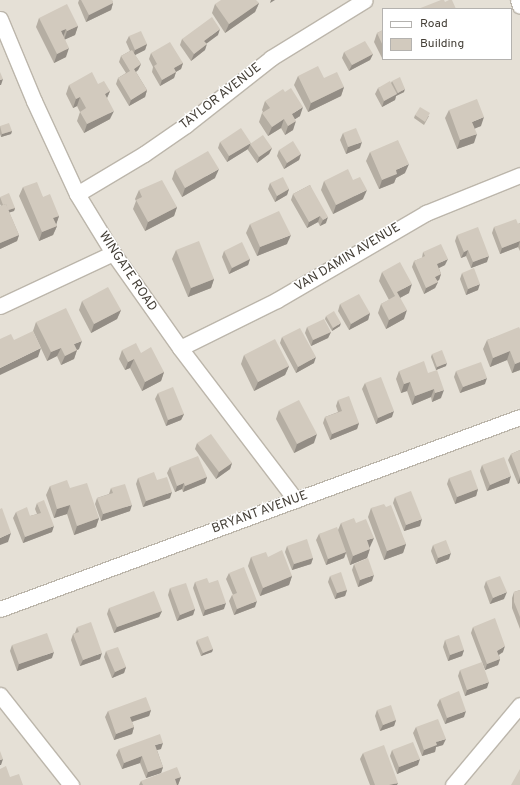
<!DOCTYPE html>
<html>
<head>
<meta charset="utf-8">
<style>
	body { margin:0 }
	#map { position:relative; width:520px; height:785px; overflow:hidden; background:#f1eee7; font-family:Overpass,sans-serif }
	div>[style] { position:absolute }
	.residential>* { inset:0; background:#e5e0d6 }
	.roads { filter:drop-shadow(1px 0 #bcb6ab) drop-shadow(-1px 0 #bcb6ab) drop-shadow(0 1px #bcb6ab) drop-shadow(0 -1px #bcb6ab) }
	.minor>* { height:15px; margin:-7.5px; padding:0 7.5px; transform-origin:7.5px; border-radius:7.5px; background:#fff }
	.wall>* { inset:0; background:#b5aea3 }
	.shaded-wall>* { inset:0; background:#938d85 }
	.building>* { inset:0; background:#d2cabe }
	span { translate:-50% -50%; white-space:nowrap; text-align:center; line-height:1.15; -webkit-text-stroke:3px #fff; paint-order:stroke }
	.street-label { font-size:13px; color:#443f37 }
	.legend { position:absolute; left:382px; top:8px; width:130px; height:52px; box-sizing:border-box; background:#fff; border:1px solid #b4b2af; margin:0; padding:5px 7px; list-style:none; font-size:12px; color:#443f37 }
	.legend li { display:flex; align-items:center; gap:8px; height:20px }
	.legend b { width:20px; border:1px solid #b4b2af }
</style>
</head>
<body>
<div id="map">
	<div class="residential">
		<div style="clip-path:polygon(evenodd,0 0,520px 0,520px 408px,0 600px,0 0,383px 9px,511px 9px,511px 59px,383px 59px,383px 9px)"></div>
		<div style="clip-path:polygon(520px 422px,520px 785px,0 785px,0 612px)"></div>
	</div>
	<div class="roads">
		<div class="minor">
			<div style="left:518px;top:0;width:6px;rotate:72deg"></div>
			<div style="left:0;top:19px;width:89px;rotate:67.5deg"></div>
			<div style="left:34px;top:101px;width:102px;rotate:65.2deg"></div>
			<div style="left:77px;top:194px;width:69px;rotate:58.6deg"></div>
			<div style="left:113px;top:253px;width:116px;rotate:54.8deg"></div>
			<div style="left:180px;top:348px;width:191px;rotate:52.7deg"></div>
			<div style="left:77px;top:194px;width:78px;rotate:-30.8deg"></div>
			<div style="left:144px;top:154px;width:51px;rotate:-34.6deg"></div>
			<div style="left:186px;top:125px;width:108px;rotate:-38.2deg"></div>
			<div style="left:271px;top:58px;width:110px;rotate:-31.7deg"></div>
			<div style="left:0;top:306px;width:125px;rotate:-25.1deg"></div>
			<div style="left:180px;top:348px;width:108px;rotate:-26.3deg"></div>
			<div style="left:277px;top:300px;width:173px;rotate:-30.3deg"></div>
			<div style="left:426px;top:213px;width:101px;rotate:-22deg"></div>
			<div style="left:0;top:609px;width:554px;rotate:-20.27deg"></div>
			<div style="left:0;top:695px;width:115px;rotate:51.7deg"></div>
			<div style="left:453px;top:785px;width:104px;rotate:-50.1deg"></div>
		</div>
	</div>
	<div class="wall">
		<div style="clip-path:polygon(79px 0,112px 0,113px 3px,111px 10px,86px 22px,78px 3px)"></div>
		<div style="clip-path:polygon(259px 3px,255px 12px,225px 33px,212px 13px,215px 4px)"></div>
		<div style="clip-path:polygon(39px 18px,78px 26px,75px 35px,65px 39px,66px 57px,54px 63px,36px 27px)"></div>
		<div style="clip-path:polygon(383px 30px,383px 59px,386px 59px,383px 60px,374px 42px,377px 33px)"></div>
		<div style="clip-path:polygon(218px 35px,206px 43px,205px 50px,191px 61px,180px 45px,182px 39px)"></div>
		<div style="clip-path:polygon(129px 36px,147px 44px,145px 50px,135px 55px,141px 64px,138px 70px,136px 72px,147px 90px,145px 97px,129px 106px,116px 84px,118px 78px,126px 73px,119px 62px,121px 56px,130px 51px,126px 42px)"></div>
		<div style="clip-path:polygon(344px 52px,373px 54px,370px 60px,349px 71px,342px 58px)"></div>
		<div style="clip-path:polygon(151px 53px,183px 63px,181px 69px,176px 72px,174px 78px,160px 86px,152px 72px,153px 67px,149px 59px)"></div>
		<div style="clip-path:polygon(298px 76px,324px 78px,344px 87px,341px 96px,308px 112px,294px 85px)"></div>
		<div style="clip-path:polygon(392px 81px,404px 92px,396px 96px,395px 100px,382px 107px,375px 94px,378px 88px,391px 83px)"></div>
		<div style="clip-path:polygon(98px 84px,110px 91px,107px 98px,110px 119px,84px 133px,77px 121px,80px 112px,77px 106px,73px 108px,66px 94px,69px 85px)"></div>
		<div style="clip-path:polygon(265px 101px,300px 116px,295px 119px,293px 130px,285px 135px,281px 128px,268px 136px,259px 122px,262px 113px,263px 112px,262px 110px)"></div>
		<div style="clip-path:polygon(449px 110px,481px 126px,475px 128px,474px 143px,457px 149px,445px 118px)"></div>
		<div style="clip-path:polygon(415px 115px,429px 116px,424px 125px,414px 118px)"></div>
		<div style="clip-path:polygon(0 126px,12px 131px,11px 134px,1px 137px,0 134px)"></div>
		<div style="clip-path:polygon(343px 133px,360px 148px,346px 154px,340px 140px)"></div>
		<div style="clip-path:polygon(220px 142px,250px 144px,272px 148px,269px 154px,257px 163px,248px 150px,248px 149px,227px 162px,218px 148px)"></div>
		<div style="clip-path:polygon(279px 150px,301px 154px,299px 160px,284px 169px,277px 156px)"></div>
		<div style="clip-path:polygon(370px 152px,405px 173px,396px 178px,394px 183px,379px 189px,366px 161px)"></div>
		<div style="clip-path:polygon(175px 170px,215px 178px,182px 197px,172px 179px)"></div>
		<div style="clip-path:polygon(324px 181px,363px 199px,333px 214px,321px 190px)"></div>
		<div style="clip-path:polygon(270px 183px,289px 189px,287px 195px,275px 202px,268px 189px)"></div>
		<div style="clip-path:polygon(310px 185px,326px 223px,320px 226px,318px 222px,307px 228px,291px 200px,293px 194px)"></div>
		<div style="clip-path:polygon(23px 187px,43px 197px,59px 216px,56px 224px,57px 226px,53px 235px,39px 241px,19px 196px)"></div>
		<div style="clip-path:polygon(139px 190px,177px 207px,174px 216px,145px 231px,133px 209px,136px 201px,135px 199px)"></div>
		<div style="clip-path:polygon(0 197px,15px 208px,14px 211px,9px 212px,19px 235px,17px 241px,0 249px,0 206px,1px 206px,0 204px)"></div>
		<div style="clip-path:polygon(520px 223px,520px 251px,518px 247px,500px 254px,492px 233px,494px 227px,518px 224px)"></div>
		<div style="clip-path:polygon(250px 224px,287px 244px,257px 256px,246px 233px)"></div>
		<div style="clip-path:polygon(457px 235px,487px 262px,471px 268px,466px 256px,461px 258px,455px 241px)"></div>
		<div style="clip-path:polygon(176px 250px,214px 279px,211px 288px,188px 297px,172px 259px)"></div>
		<div style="clip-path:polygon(224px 251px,250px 259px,248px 265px,229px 274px,222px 257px)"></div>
		<div style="clip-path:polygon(423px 252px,445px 265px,439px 268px,441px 274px,439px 280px,437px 281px,438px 282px,435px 288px,424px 294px,412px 267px,414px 261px,422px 258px)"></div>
		<div style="clip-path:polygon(382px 272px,409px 293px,400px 298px,404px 319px,386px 329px,378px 313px,381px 304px,389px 300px,379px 281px)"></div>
		<div style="clip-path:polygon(462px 273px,478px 290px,466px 295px,460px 279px)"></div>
		<div style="clip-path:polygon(82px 301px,121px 310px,117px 319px,91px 333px,79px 310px)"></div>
		<div style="clip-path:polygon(340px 304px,370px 313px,368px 320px,349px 330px,338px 311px)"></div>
		<div style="clip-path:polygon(326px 316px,340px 326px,332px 331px,325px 319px)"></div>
		<div style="clip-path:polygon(36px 322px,79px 349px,77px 350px,74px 359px,61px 365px,57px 356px,47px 361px,33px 331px)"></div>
		<div style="clip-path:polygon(307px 327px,331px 332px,328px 338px,311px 346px,305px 333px)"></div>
		<div style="clip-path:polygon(520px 329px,520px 370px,512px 373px,507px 360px,490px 367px,483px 349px,487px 340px)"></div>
		<div style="clip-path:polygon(282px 337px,314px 363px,296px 373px,280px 343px)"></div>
		<div style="clip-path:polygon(122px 350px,164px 372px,161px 381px,142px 391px,130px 368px,125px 370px,119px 359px)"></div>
		<div style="clip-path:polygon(432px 354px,446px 366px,436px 370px,431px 357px)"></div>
		<div style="clip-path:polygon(244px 355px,289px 366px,285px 375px,254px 391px,241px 364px)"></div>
		<div style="clip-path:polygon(399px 371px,428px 373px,441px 398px,432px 402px,431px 397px,412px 405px,407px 391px,401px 393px,396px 379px)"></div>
		<div style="clip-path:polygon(456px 371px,485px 384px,460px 393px,454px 377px)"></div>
		<div style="clip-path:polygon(365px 383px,392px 417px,376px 424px,362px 389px)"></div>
		<div style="clip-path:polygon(158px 393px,184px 414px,181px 420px,166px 426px,155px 399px)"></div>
		<div style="clip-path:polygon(338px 400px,359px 423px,357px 429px,330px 440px,323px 423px,325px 417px,338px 412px,336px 406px)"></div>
		<div style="clip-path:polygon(279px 410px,314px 443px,294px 453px,276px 419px)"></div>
		<div style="clip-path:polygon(197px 443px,232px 463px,230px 469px,216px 479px,195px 449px)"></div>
		<div style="clip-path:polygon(520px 450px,520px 483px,518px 484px,508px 460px,511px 454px)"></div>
		<div style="clip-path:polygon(482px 465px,509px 483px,487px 491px,480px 471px)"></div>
		<div style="clip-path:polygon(170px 467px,207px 477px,205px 483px,183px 492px,182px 489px,175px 492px,167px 473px)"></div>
		<div style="clip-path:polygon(138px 478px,157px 480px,170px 498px,143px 507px,136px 484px)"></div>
		<div style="clip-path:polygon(449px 478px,478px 489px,476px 496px,455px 504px,447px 484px)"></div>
		<div style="clip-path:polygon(50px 486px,70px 488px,99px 518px,96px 527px,74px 535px,67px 514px,54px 518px,46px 495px)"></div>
		<div style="clip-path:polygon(111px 488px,130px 511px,101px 521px,95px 504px,97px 498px,109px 494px)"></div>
		<div style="clip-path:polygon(395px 497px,420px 526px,404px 531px,393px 503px)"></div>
		<div style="clip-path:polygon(37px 503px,52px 532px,23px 543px,13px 518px,16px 512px,30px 516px,37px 514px,35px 509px)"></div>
		<div style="clip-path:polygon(386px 507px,406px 544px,403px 553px,384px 560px,368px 517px,371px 508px)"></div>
		<div style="clip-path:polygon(341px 523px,356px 523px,370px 547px,367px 558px,350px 565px,346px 553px,344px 558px,326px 565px,316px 540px,319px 534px,338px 530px)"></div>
		<div style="clip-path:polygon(433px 545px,449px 559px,436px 564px,431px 551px)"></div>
		<div style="clip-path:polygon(287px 546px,313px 558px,311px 564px,292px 570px,285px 552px)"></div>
		<div style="clip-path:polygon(251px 557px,268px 557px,292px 576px,289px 585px,260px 596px,248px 566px)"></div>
		<div style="clip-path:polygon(354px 564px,372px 581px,358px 587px,352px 570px)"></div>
		<div style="clip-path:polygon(229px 573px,255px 607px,234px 615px,229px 601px,232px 595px,233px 595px,226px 579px)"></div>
		<div style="clip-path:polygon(330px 576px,347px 590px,345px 596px,335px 599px,328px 582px)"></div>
		<div style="clip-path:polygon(486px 581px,504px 599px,490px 604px,484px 587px)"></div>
		<div style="clip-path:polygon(195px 582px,209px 583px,224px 609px,203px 616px,193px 588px)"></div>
		<div style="clip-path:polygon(170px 588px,195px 609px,193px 615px,177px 621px,168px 595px)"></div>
		<div style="clip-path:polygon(520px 590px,520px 629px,512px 608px,512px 598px,514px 592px)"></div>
		<div style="clip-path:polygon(109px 608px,162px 611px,159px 617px,114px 633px,107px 614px)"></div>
		<div style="clip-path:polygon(77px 627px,100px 659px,80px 666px,71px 640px,73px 634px,75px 633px)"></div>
		<div style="clip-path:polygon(473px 627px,503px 652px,499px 655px,500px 659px,498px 665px,485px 670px,471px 633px)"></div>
		<div style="clip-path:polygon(197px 640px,213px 649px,212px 652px,201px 656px,196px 643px)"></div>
		<div style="clip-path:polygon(445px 640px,464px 650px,462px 656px,448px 661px,443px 647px)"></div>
		<div style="clip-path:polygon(12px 645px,52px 658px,17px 671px,10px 651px)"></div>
		<div style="clip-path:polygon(106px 651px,126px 667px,124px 673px,112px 678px,104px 657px)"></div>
		<div style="clip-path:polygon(460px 670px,487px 688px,465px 696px,458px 676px)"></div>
		<div style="clip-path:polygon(440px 699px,464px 717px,445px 724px,437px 705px)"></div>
		<div style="clip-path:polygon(151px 710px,149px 716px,132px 722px,134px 727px,132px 734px,114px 740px,105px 717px,108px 711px)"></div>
		<div style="clip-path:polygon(377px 710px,396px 720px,394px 726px,380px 731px,375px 716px)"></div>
		<div style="clip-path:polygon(416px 727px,443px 745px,436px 747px,435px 752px,422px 756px,413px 733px)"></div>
		<div style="clip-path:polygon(119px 749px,161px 749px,157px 750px,163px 767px,161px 773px,146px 778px,140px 763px,122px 769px,116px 755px)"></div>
		<div style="clip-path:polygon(392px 750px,418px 765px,397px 774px,390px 756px)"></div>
		<div style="clip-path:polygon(363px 753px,397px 785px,370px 785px,360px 759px)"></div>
		<div style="clip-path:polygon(181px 777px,178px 785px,139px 785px,141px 781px)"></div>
	</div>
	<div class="shaded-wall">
		<div style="clip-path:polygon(271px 0,275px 0,270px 3px)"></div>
		<div style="clip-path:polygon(113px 3px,111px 10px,86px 22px,89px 15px)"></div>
		<div style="clip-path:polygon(259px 3px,255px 12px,225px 33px,229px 24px)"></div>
		<div style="clip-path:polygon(78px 26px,75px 35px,64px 40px,67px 31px)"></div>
		<div style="clip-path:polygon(66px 29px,63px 37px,61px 31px)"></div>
		<div style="clip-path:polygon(220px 29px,218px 35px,202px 47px,204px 41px)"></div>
		<div style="clip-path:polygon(147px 44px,145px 50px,133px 56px,135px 50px)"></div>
		<div style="clip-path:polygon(207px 44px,205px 50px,191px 61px,194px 54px)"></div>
		<div style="clip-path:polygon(69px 48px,66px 57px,54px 63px,57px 54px)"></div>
		<div style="clip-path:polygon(373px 54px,370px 60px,349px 71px,352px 65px)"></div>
		<div style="clip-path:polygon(183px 63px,181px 69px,172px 74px,174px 68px)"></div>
		<div style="clip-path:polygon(141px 64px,138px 70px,132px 75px,134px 69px)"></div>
		<div style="clip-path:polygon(176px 72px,174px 78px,160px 86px,162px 80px)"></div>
		<div style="clip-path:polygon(3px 79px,1px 85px,0 85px,0 80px)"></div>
		<div style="clip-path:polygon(344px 87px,341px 96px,308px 112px,311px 103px)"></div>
		<div style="clip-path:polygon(405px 89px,404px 92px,396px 96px,395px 100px,382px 107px,384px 101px)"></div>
		<div style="clip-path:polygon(147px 90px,145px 97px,129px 106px,131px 100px)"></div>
		<div style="clip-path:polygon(110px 91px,106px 100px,105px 94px)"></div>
		<div style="clip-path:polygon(80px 97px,77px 106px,73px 108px,76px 99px)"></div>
		<div style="clip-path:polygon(303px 107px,300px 116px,289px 123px,292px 114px)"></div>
		<div style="clip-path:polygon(114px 111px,110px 119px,84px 133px,87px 124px)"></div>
		<div style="clip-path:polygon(484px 117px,481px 126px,469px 131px,472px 122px)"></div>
		<div style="clip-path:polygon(284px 119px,281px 128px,268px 136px,272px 127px)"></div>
		<div style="clip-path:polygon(296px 121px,293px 130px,285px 135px,288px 126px)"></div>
		<div style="clip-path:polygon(12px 131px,11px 134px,1px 137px,2px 134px)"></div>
		<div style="clip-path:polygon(477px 134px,474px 143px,457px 149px,460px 140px)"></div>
		<div style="clip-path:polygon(362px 142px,360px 148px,346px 154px,348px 147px)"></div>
		<div style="clip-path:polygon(251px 143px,248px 149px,227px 162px,229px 156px)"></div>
		<div style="clip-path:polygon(272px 148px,269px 154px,257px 163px,259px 157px)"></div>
		<div style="clip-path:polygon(301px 154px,299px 160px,284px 169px,287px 163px)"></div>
		<div style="clip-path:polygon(409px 164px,405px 173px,396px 178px,394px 183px,379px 189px,382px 180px,396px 170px)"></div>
		<div style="clip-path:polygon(219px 169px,215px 178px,182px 197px,185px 188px)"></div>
		<div style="clip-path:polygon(289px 189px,287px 195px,275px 202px,277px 196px)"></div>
		<div style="clip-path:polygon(367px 190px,363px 199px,333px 214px,336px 205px)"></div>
		<div style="clip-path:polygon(177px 207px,174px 216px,145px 231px,148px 222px)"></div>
		<div style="clip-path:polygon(15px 208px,14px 211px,5px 214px,6px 211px)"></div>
		<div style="clip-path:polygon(59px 216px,56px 225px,53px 218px)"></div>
		<div style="clip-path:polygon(320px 216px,318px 222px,307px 228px,309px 222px)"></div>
		<div style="clip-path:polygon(328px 217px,326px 223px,320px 226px,323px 220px)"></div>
		<div style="clip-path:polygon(57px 226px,53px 235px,39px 241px,42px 232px)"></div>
		<div style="clip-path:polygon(19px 235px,17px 241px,0 249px,0 243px)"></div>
		<div style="clip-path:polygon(291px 235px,287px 244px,257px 256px,260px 247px)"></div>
		<div style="clip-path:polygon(520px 241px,518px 247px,500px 254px,502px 248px)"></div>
		<div style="clip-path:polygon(468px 250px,466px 256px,461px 258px,464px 252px)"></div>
		<div style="clip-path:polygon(489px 256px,487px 262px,471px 268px,473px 262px)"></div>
		<div style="clip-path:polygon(250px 259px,248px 265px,229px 274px,232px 268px)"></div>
		<div style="clip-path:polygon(448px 259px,445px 265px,435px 270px,437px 264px)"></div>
		<div style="clip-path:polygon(441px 274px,439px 280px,433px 283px,435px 277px)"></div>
		<div style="clip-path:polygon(214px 279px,211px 288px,188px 297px,191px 288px)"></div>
		<div style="clip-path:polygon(438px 282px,435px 288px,424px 294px,426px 288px)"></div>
		<div style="clip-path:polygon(412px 284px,409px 293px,394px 301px,397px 292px)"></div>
		<div style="clip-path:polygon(480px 284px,478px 290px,466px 295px,468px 289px)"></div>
		<div style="clip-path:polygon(121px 310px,117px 319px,91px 333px,94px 324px)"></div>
		<div style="clip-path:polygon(407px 310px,404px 319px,386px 329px,389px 320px)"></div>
		<div style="clip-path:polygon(370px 313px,368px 320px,349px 330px,351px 324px)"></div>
		<div style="clip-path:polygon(341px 323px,340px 326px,332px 331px,333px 328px)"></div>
		<div style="clip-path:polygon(331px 332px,328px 338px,311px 346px,313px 340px)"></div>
		<div style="clip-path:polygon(82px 341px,79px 349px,71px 353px,74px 344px)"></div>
		<div style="clip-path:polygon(41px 348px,38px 357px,0 375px,0 368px)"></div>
		<div style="clip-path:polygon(61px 348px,57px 356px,47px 361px,51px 352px)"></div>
		<div style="clip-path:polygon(77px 350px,74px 359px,61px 365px,65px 356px)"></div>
		<div style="clip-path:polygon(510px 351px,507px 360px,490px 367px,493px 358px)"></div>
		<div style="clip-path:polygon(316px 357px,314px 363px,296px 373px,298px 367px)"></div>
		<div style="clip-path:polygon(134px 359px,130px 368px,125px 370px,128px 362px)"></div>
		<div style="clip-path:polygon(520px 362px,520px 370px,512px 373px,515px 364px)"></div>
		<div style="clip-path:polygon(447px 363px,446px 366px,436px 370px,437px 367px)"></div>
		<div style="clip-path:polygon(289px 366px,285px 375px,254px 391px,258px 382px)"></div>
		<div style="clip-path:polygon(164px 372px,161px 381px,142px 391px,145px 382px)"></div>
		<div style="clip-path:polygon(487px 378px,485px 384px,460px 393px,463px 387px)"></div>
		<div style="clip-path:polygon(410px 382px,407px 391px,401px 393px,404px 384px)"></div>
		<div style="clip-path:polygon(434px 389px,431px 397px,412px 405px,415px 396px)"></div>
		<div style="clip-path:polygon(444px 390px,441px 398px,432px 402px,435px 393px)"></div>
		<div style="clip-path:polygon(394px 411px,392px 417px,376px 424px,378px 418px)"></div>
		<div style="clip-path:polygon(184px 414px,181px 420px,166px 426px,168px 420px)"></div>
		<div style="clip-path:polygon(359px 423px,357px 429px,330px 440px,332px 434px)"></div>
		<div style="clip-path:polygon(317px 434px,314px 443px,294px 453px,297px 444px)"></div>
		<div style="clip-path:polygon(232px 463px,230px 469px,216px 479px,219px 472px)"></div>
		<div style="clip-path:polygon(511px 476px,509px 483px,487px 491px,490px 485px)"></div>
		<div style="clip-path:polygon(207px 477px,205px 483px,183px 492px,185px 486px)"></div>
		<div style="clip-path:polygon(520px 478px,520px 483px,518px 484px)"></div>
		<div style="clip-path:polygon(184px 483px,182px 489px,175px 492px,177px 486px)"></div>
		<div style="clip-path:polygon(478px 489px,476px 496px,455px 504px,457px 497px)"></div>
		<div style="clip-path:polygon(172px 492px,170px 498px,143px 507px,146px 501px)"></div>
		<div style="clip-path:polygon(70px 505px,67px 514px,54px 518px,57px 509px)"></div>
		<div style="clip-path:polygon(132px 505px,130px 511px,101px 521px,103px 514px)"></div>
		<div style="clip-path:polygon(99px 518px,96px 527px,74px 535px,77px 526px)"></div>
		<div style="clip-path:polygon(422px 519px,420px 526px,404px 531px,406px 525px)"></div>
		<div style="clip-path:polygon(54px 526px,52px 532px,23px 543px,25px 537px)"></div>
		<div style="clip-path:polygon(11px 533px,8px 542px,0 545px,0 538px)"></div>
		<div style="clip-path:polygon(374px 538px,370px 547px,364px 549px,367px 540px)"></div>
		<div style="clip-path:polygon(406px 544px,403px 553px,384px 560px,387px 551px)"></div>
		<div style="clip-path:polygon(370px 549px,367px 558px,350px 565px,353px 556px)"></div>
		<div style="clip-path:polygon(346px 552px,344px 558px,326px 565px,328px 559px)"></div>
		<div style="clip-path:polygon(451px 553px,449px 559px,436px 564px,438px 558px)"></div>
		<div style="clip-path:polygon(313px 558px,311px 564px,292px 570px,294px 564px)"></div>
		<div style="clip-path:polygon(374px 575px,372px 581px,358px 587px,360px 580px)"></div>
		<div style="clip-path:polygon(292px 576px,289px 585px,260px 596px,263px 588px)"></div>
		<div style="clip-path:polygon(347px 590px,345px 596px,335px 599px,337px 593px)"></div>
		<div style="clip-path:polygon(507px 592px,504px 599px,490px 604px,493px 598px)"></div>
		<div style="clip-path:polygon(257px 601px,255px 607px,234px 615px,237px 609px)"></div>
		<div style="clip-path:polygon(226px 603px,224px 609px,203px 616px,205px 610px)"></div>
		<div style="clip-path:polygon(195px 609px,193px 615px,177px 621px,180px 615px)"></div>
		<div style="clip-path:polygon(162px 611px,159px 617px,114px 633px,117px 627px)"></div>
		<div style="clip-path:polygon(505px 646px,503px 652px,495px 657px,497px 651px)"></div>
		<div style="clip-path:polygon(213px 649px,212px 652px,201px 656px,203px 653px)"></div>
		<div style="clip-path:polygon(464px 650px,462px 656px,448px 661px,450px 655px)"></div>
		<div style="clip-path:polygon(54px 652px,52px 658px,17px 671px,19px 664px)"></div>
		<div style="clip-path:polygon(102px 653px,100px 659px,80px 666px,83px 660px)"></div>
		<div style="clip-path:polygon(500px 659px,498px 665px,485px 670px,487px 664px)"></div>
		<div style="clip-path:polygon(126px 667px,124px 673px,112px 678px,115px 672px)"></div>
		<div style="clip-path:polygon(489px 682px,487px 688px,465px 696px,467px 690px)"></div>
		<div style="clip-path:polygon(151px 710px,149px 716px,128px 723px,130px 717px)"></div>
		<div style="clip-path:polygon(466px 711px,464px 717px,445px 724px,447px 718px)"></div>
		<div style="clip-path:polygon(396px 720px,394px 726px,380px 731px,383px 725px)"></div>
		<div style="clip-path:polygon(134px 727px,132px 734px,114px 740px,116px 734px)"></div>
		<div style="clip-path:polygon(446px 739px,443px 745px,436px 747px,435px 752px,422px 756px,424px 750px,436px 742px)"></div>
		<div style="clip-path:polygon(163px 743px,161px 749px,153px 751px,155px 745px)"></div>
		<div style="clip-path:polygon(142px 756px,140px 763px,122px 769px,124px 763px)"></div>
		<div style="clip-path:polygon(3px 759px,1px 765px,0 765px,0 760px)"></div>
		<div style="clip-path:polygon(420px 759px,418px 765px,397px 774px,399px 767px)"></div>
		<div style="clip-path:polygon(163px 767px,161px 773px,146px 778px,148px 772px)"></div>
		<div style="clip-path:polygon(181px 777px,178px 785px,173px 785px,175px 779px)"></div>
		<div style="clip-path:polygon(398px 783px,397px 785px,389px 785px)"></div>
	</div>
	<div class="building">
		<div style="clip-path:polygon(81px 0,112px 0,113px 3px,89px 15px)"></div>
		<div style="clip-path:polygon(221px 0,256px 0,259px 3px,229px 24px,215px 4px)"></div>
		<div style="clip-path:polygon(441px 0,444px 0,445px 2px,449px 0,452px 0,456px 9px,418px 9px)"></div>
		<div style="clip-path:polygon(67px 4px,78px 26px,67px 31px,66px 29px,61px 31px,69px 48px,57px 54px,39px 18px)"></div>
		<div style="clip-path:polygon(212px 17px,220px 29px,204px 41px,207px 44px,194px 54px,182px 39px)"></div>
		<div style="clip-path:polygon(383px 30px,383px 46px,377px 33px)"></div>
		<div style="clip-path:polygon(141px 31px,147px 44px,135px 50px,129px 36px)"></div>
		<div style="clip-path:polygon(365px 41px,373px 54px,352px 65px,344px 52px)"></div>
		<div style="clip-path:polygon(170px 42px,183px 63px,174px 68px,176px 72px,162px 80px,154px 66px,157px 64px,151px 53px)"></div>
		<div style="clip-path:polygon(132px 50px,141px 64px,134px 69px,147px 90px,131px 100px,118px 78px,130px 71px,121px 56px)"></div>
		<div style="clip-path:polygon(318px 66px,324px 78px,337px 72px,344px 87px,311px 103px,298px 76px)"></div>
		<div style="clip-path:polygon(0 72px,3px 79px,0 80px)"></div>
		<div style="clip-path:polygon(92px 72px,98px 84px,104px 81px,110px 91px,105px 94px,114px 111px,87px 124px,80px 112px,86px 108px,80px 97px,76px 99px,69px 85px)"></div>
		<div style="clip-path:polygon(400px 77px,405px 89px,398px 93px,392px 81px)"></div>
		<div style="clip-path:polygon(390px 81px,397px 94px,384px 101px,378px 88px)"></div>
		<div style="clip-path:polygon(291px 88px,303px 107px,292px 114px,296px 121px,288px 126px,284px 119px,272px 127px,262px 113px,270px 108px,265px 101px,283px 89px,285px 92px)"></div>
		<div style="clip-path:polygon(477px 99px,484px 117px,472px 122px,477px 134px,460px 140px,449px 110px)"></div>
		<div style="clip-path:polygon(420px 107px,430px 113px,425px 122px,415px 115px)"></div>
		<div style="clip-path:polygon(9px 123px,12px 131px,2px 134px,0 126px)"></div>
		<div style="clip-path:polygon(241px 128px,251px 143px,229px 156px,220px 142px)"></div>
		<div style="clip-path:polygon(356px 128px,362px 142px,348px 147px,343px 133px)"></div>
		<div style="clip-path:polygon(263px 135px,272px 148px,259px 157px,250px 144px)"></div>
		<div style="clip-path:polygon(398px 140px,409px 164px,396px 170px,397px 174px,382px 180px,370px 152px)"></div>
		<div style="clip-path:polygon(293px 141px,301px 154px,287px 163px,279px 150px)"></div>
		<div style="clip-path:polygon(208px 151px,219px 169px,185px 188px,175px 170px)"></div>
		<div style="clip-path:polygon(348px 169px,353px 180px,360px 177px,367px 190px,336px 205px,324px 181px)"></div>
		<div style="clip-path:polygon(283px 177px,289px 189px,277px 196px,270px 183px)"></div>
		<div style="clip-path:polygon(162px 180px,177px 207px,148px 222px,136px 200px,142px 197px,139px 190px)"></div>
		<div style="clip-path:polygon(37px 182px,43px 197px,50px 194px,59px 216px,53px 218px,57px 226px,42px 232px,23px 187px)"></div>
		<div style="clip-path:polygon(310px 185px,328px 217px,323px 220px,320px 216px,309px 222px,293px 194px)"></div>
		<div style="clip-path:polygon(9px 193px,15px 208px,8px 210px,6px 204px,3px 205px,0 197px)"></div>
		<div style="clip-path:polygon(6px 204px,19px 235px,0 243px,0 206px)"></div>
		<div style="clip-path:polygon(279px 211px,291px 235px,260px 247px,250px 224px)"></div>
		<div style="clip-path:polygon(516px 219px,518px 224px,520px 223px,520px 241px,502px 248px,494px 227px)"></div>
		<div style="clip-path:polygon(478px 227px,489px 256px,473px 262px,468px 250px,464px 252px,457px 235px)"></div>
		<div style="clip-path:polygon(199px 241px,214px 279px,191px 288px,176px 250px)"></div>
		<div style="clip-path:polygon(242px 242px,250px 259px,232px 268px,224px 251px)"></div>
		<div style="clip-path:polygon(441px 244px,448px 259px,437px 264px,441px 274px,435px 277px,438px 282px,426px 288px,414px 261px,425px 256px,423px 252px)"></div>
		<div style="clip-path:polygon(400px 262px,412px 284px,397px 292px,407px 310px,389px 320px,381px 304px,395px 296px,382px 272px)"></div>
		<div style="clip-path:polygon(474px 268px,480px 284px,468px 289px,462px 273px)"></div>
		<div style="clip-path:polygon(108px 287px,121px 310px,94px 324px,82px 301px)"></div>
		<div style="clip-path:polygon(359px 294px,370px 313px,351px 324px,340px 304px)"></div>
		<div style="clip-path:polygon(66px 308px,82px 341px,74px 344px,77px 350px,65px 356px,61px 348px,51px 352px,36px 322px)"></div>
		<div style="clip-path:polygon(334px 311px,341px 323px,333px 328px,326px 316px)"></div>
		<div style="clip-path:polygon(324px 319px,331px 332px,313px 340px,307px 327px)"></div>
		<div style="clip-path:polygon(519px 327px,520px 329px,520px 362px,515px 364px,510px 351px,493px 358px,487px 340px)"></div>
		<div style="clip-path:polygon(300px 328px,316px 357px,298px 367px,282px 337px)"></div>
		<div style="clip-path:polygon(33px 331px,41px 348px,0 368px,0 339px,11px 334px,14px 340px)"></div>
		<div style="clip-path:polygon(275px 339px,289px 366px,258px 382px,244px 355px)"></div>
		<div style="clip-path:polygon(136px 343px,141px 353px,151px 347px,164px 372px,145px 382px,134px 359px,128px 362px,122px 350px)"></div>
		<div style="clip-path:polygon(442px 350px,447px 363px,437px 367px,432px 354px)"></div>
		<div style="clip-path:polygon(424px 361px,428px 373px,437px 370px,444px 390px,435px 393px,434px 389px,415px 396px,410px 382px,404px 384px,399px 371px)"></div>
		<div style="clip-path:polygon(481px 362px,487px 378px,463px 387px,456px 371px)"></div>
		<div style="clip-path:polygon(381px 377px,394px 411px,378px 418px,365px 383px)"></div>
		<div style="clip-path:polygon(173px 387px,184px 414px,168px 420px,158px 393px)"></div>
		<div style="clip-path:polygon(349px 396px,359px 423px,332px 434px,325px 417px,342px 411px,338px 400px)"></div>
		<div style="clip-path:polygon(299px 400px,317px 434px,297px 444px,279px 410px)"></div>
		<div style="clip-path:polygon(211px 434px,232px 463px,219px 472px,197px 443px)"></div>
		<div style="clip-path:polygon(520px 450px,520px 478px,511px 454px)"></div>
		<div style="clip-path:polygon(198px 456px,207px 477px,185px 486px,184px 483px,177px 486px,170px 467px)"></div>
		<div style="clip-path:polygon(504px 457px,511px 476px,490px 485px,482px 465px)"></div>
		<div style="clip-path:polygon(471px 470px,478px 489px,457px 497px,449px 478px)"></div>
		<div style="clip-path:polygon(154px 472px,157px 480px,167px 477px,172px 492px,146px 501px,138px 478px)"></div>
		<div style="clip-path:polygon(67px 480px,70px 488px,87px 483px,99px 518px,77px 526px,70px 505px,57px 509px,50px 486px)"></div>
		<div style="clip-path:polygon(125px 484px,132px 505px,103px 514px,97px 498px,113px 493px,111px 488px)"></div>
		<div style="clip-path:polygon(411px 491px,422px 519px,406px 525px,395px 497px)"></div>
		<div style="clip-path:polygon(44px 500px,54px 526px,25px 537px,16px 512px,27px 507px,30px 516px,41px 513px,37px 503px)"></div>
		<div style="clip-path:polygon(384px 504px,386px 507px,391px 505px,406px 544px,387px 551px,371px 508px)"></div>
		<div style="clip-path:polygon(2px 508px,11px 533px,0 538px,0 509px)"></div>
		<div style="clip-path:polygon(354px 518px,356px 523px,366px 519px,374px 538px,367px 540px,370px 549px,353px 556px,341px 523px)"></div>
		<div style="clip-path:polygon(337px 527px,346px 552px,328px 559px,319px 534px)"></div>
		<div style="clip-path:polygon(307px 539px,313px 558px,294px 564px,287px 546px)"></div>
		<div style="clip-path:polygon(446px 540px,451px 553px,438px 558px,433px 545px)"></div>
		<div style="clip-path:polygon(282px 550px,292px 576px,263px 588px,251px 557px,266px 552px,268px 557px)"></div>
		<div style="clip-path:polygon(368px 558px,374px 575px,360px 580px,354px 564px)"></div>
		<div style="clip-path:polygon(244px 567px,257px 601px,237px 609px,232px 595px,237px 593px,229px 573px)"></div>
		<div style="clip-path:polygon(341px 572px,347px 590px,337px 593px,330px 576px)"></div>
		<div style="clip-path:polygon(500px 576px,507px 592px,493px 598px,486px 581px)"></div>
		<div style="clip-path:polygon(207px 578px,209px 583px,218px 580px,226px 603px,205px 610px,195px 582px)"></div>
		<div style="clip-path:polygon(186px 583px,195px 609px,180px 615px,170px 588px)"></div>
		<div style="clip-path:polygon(520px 590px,520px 617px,514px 602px,514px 592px)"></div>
		<div style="clip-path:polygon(154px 591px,162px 611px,117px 627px,109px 608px)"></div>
		<div style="clip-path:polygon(495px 618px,505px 646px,497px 651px,500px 659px,487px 664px,473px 627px)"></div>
		<div style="clip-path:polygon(91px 622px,102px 653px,83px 660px,73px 634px,79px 632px,77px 627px)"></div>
		<div style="clip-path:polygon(47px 633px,54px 652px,19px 664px,12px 645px)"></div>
		<div style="clip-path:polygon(459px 635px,464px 650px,450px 655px,445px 640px)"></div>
		<div style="clip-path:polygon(208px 636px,213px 649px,203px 653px,197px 640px)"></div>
		<div style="clip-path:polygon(118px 647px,126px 667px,115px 672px,106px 651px)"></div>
		<div style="clip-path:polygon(482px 662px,489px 682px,467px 690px,460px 670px)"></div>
		<div style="clip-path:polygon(459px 691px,466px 711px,447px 718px,440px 699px)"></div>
		<div style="clip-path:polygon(146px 697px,151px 710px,130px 717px,134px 727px,116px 734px,108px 711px)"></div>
		<div style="clip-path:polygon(391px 705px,396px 720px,383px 725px,377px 710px)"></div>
		<div style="clip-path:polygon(438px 719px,446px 739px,436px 742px,437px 745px,424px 750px,416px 727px)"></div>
		<div style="clip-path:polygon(160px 734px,163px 743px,155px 745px,163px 767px,148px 772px,142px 756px,124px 763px,119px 749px)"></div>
		<div style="clip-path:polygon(413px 742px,420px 759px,399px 767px,392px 750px)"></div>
		<div style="clip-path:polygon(384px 745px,398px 783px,389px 785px,375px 785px,363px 753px)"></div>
		<div style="clip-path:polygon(0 751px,3px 759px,0 760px)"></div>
		<div style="clip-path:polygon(6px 766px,10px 777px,19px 774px,23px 785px,0 785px,0 769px)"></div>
		<div style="clip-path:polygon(177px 767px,181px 777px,175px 779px,177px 785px,143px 785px,141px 781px)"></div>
		<div style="clip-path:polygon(520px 769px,520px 785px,511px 785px)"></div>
	</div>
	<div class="street-label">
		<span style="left:221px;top:97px;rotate:-38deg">TAYLOR AVENUE</span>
		<span style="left:348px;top:258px;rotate:-31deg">VAN DAMIN AVENUE</span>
		<span style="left:127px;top:272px;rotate:56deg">WINGATE ROAD</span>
		<span style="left:260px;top:513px;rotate:-20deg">BRYANT AVENUE</span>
	</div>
	<ul class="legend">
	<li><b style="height:5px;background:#fff"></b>Road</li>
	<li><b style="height:11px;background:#d2cabe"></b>Building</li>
	</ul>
</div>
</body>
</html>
